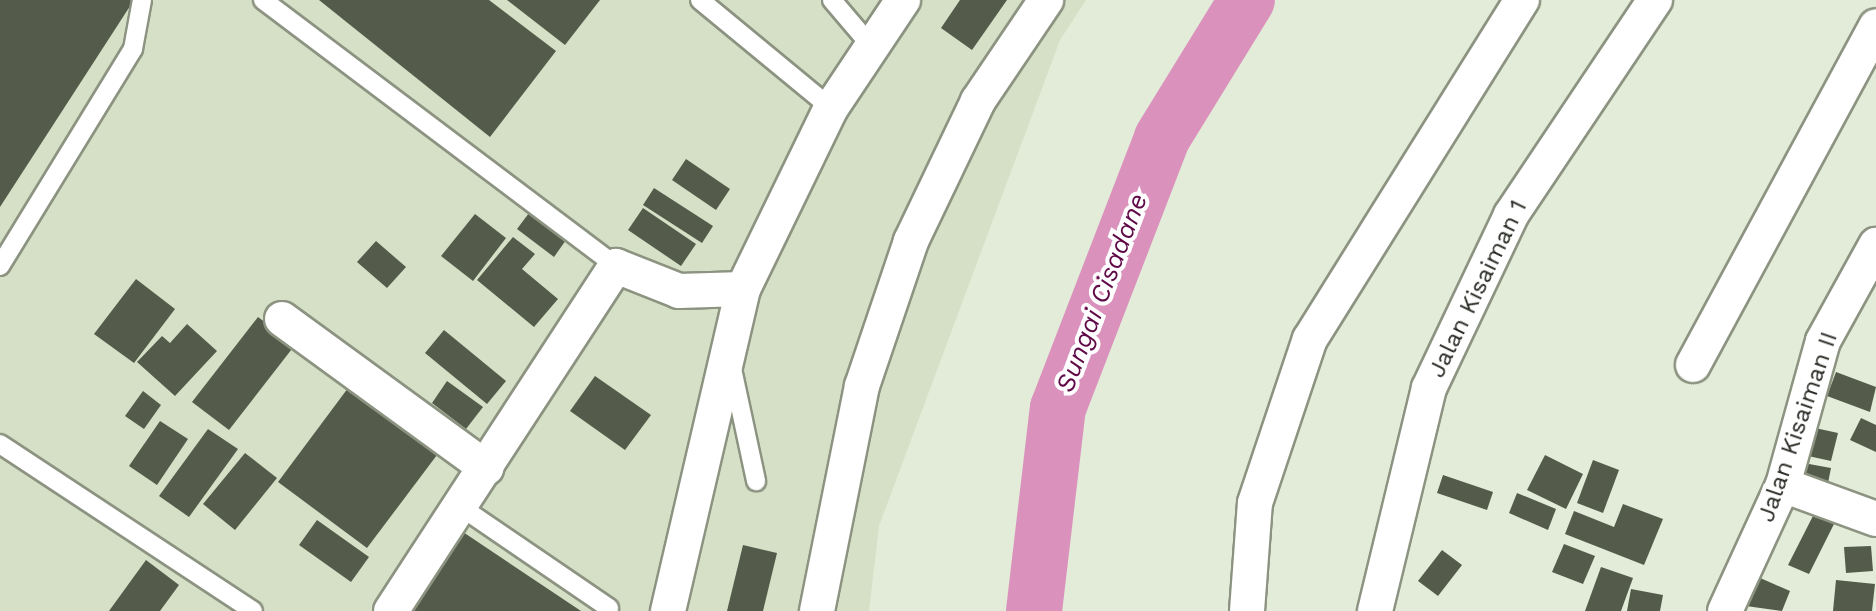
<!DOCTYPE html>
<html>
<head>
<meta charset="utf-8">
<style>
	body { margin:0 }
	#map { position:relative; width:1876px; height:611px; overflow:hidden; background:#e3ecd8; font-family:"Work Sans",sans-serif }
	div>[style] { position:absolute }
	.built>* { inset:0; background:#d5e0c7 }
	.river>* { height:56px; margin:-28px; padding:0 28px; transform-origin:28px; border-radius:28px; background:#da92bd }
	.building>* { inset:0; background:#545b4a }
	.roads { filter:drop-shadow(2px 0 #8c9381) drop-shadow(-2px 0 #8c9381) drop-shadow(0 2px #8c9381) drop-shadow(0 -2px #8c9381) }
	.service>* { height:18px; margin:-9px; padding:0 9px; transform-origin:9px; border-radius:9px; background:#fff }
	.minor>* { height:34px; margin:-17px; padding:0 17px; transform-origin:17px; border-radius:17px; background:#fff }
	span { translate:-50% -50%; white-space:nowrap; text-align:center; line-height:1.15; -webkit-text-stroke:8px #fff; paint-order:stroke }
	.street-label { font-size:24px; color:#272a23 }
	.water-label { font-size:26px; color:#5f0a47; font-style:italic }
</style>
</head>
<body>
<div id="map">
	<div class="built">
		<div style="clip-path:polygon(0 0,1086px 0,1060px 40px,879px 526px,869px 611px,0 611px)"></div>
	</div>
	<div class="river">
		<div style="left:1034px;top:611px;width:204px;rotate:-83.3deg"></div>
		<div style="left:1058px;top:408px;width:289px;rotate:-68.9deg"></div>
		<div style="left:1162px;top:138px;width:162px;rotate:-58.4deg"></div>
	</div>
	<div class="building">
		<div style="clip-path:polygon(0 0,134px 0,0 207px)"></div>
		<div style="clip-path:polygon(319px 0,489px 0,556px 51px,490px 137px)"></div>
		<div style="clip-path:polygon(507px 0,600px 0,565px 45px)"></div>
		<div style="clip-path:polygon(960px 0,1007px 0,972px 50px,941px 28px)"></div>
		<div style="clip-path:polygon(686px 159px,730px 189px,716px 210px,672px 180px)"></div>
		<div style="clip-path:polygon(654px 188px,713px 226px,702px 243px,643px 205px)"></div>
		<div style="clip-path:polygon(643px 208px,696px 244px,681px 266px,628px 230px)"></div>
		<div style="clip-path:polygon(529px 213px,566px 240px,554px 257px,517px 229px)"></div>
		<div style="clip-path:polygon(475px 214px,506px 238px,473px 281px,441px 256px)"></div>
		<div style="clip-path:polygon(513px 237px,535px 254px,522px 269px,558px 299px,534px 327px,477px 280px)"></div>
		<div style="clip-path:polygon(376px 241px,406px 267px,387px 288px,357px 262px)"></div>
		<div style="clip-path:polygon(136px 279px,175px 309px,134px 363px,94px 334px)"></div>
		<div style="clip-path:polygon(258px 317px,295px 345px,229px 430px,192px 402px)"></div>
		<div style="clip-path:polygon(187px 324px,217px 351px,175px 396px,137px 362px,162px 336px,170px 343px)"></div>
		<div style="clip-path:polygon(444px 330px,506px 381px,487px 404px,425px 353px)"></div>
		<div style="clip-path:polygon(1836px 372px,1876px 387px,1870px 412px,1827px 396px)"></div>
		<div style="clip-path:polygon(595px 376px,651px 415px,625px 450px,570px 411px)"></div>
		<div style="clip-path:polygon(354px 380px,443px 447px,367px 548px,278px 482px)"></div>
		<div style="clip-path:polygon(447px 381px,483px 407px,466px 429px,432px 403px)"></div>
		<div style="clip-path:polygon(143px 391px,161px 405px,144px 429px,125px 416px)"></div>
		<div style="clip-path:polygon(1861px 418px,1876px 425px,1876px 452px,1850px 440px)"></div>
		<div style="clip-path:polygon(160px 421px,188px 439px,157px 485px,129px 466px)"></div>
		<div style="clip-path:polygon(1806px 426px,1838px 433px,1831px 461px,1799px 454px)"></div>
		<div style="clip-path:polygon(208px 429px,238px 449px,189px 517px,159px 496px)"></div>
		<div style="clip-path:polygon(245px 453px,277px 478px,235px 530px,203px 504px)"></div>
		<div style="clip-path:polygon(1545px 455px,1583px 474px,1566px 509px,1527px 490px)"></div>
		<div style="clip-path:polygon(1593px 460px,1619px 470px,1603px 513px,1577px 503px)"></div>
		<div style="clip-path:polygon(1798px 462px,1831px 468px,1826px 493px,1793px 487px)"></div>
		<div style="clip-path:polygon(1443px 475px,1493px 492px,1487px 510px,1437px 493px)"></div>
		<div style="clip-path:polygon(1517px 493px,1556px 509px,1548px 530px,1509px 513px)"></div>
		<div style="clip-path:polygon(1623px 504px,1663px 519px,1644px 565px,1565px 534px,1574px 511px,1614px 527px)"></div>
		<div style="clip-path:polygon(1816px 510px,1836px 520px,1809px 574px,1788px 565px)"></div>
		<div style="clip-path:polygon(317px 520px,369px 557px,351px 582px,299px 545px)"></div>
		<div style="clip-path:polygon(463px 532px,581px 611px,410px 611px)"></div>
		<div style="clip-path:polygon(1564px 544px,1595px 556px,1583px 584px,1552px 572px)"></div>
		<div style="clip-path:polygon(743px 545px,777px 553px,763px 611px,727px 611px)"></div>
		<div style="clip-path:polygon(1871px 546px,1873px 571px,1846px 573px,1844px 547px)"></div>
		<div style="clip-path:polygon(1442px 550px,1462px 565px,1438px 596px,1418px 581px)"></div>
		<div style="clip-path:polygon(146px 560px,179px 585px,160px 611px,109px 611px)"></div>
		<div style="clip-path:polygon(1601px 567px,1633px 578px,1621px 611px,1585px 611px)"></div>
		<div style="clip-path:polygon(1758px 577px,1790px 591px,1782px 611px,1746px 606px)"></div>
		<div style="clip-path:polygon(1836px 580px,1875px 584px,1872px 611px,1833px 611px)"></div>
		<div style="clip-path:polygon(1631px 589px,1663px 595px,1660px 611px,1627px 611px)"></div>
	</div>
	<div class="roads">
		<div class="service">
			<div style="left:263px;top:0;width:442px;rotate:37deg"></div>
			<div style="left:700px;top:0;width:170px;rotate:39.5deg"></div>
			<div style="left:832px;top:0;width:62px;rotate:49.6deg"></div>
			<div style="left:0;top:266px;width:255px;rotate:-58.5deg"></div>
			<div style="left:133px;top:49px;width:50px;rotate:-79.6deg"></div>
			<div style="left:731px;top:364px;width:120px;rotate:77.9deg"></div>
			<div style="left:0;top:444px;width:303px;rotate:33.4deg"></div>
			<div style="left:458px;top:505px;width:183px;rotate:34.3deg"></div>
		</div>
		<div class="minor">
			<div style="left:282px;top:319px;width:253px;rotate:36.1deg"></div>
			<div style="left:1693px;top:365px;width:385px;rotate:-61.6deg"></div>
			<div style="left:1783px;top:485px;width:99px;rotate:20.1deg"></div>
			<div style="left:391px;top:611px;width:412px;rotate:-56.9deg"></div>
			<div style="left:616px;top:266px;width:68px;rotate:21.6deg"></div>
			<div style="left:679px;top:291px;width:64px;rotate:-1.8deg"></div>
			<div style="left:668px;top:611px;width:331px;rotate:-76.9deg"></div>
			<div style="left:743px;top:289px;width:201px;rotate:-64.1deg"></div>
			<div style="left:831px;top:108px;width:130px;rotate:-56.3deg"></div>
			<div style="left:817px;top:611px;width:229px;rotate:-78.7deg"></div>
			<div style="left:862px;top:386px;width:153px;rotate:-71.3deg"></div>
			<div style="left:911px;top:241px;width:155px;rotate:-64.4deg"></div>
			<div style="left:978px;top:101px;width:122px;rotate:-56deg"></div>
			<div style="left:1247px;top:611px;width:108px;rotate:-85.8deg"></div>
			<div style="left:1255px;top:503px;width:173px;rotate:-71.5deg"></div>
			<div style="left:1310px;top:339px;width:400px;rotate:-58deg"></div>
			<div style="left:1375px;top:611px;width:229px;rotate:-76.4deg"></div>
			<div style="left:1429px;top:388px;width:191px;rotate:-64.6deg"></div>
			<div style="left:1511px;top:215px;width:259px;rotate:-56.2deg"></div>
			<div style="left:1725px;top:611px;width:139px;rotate:-65.3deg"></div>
			<div style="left:1783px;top:485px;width:149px;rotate:-74.5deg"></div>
			<div style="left:1823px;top:341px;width:110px;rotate:-61.1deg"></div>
		</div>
	</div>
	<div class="street-label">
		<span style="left:1478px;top:289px;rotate:-64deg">Jalan Kisaiman 1</span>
		<span style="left:1798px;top:427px;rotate:-71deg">Jalan Kisaiman II</span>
	</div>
	<div class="water-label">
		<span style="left:1102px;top:293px;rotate:-69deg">Sungai Cisadane</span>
	</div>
</div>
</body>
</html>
